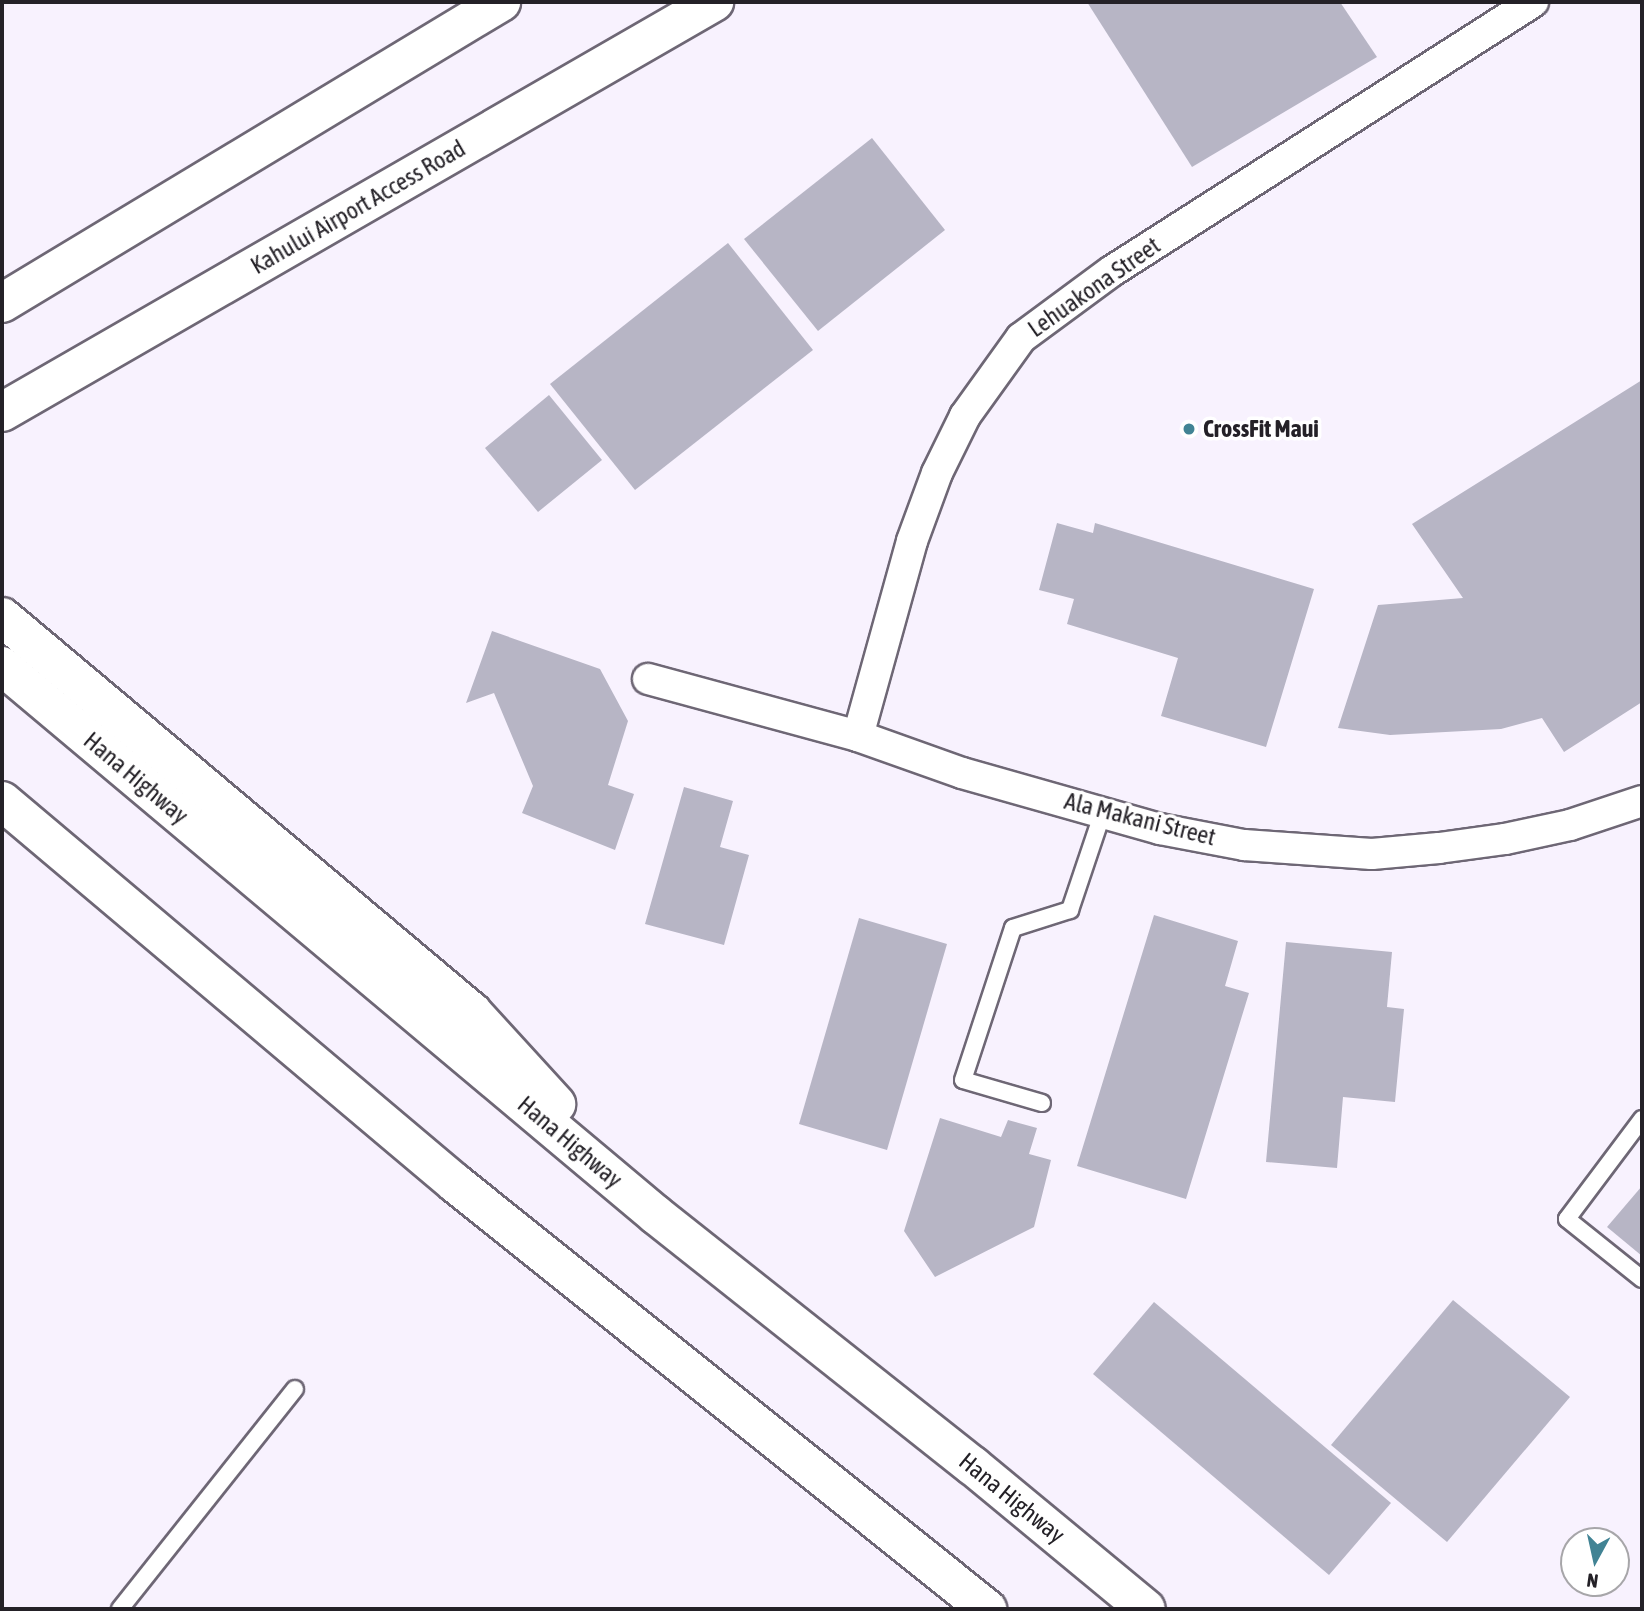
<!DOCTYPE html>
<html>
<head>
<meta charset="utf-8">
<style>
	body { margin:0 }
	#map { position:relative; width:1644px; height:1611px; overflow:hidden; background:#f8f2fe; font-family:"Asap Condensed",sans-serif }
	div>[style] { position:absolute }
	.building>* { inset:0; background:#b7b5c5 }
	.roads { filter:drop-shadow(2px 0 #6e6775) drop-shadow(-2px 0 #6e6775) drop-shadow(0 2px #6e6775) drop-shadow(0 -2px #6e6775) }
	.lane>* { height:16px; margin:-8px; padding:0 8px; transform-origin:8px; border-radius:8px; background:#fff }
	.street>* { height:30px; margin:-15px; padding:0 15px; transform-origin:15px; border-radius:15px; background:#fff }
	.primary>* { height:38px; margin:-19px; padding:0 19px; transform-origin:19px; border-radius:19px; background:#fff }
	.dots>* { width:19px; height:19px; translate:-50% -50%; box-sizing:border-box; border:4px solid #fff; border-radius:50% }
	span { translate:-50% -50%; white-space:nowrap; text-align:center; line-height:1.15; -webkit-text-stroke:7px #fff; paint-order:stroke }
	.street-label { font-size:24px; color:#242127 }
	.poi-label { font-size:24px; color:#242127; font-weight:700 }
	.left { translate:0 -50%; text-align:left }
	.frame { position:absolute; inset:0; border:4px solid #242127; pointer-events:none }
	.north { position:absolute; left:1560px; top:1527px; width:70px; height:70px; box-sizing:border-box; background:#fff; border:2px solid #a7a6a9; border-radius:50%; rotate:188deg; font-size:19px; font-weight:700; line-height:28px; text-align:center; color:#242127 }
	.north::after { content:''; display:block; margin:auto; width:24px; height:32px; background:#418394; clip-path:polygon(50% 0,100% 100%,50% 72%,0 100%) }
</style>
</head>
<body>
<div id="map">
	<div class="building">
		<div style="clip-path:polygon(1087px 2px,1340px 2px,1377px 57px,1192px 167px)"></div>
		<div style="clip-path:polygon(872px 138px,945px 230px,818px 331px,744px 239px)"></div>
		<div style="clip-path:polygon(728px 243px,813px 350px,635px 490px,550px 384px)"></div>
		<div style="clip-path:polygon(1642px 380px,1642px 702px,1564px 752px,1542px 718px,1501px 729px,1390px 735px,1338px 728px,1378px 605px,1463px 598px,1412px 524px)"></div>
		<div style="clip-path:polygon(549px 395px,602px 460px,538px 512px,485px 448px)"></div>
		<div style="clip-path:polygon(1057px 523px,1093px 533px,1095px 523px,1314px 589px,1266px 747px,1161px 716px,1178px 658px,1067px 624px,1074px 599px,1039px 590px)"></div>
		<div style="clip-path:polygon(492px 631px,600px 669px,628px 721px,608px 785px,634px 794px,615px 850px,522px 813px,533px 786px,494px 693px,466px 703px)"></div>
		<div style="clip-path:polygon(684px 787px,733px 801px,720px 847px,749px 855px,724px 945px,645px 924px)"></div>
		<div style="clip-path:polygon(1154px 915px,1238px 941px,1225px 986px,1249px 993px,1186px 1199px,1077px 1166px)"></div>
		<div style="clip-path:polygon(859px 918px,947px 944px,887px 1150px,799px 1124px)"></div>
		<div style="clip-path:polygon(1286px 942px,1392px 952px,1387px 1007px,1404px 1009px,1395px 1102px,1343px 1097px,1337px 1168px,1266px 1162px)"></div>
		<div style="clip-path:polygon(940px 1118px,1001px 1137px,1008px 1120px,1037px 1128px,1029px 1154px,1051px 1160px,1034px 1227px,935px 1277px,904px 1231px)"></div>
		<div style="clip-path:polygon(1642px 1186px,1642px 1256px,1607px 1227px)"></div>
		<div style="clip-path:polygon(1453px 1300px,1570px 1397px,1447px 1542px,1331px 1445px)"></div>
		<div style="clip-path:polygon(1154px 1302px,1391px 1503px,1329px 1575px,1093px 1374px)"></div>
	</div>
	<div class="roads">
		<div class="lane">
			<div style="left:1042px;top:1103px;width:82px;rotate:-163.8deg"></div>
			<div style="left:963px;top:1080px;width:160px;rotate:-71.8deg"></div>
			<div style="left:1013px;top:928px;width:60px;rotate:-17.5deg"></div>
			<div style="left:1070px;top:910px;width:103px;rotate:-71.4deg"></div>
			<div style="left:1642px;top:1119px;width:125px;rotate:126.9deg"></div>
			<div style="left:1567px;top:1219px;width:96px;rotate:38.7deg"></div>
			<div style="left:120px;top:1609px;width:281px;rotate:-51.5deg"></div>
		</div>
		<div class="street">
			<div style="left:648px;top:679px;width:218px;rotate:15.2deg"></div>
			<div style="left:858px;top:736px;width:110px;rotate:19.6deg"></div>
			<div style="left:962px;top:773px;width:206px;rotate:15.8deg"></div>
			<div style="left:1160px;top:829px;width:86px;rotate:10.8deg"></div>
			<div style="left:1244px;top:845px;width:128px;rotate:4deg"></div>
			<div style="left:1372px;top:854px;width:67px;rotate:-5.1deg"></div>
			<div style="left:1439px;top:848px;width:67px;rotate:-7.8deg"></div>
			<div style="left:1505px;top:839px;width:66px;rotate:-12.2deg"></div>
			<div style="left:1570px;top:825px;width:76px;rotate:-18.4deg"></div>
			<div style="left:858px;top:736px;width:202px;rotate:-74.5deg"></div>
			<div style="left:912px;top:541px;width:72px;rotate:-69.8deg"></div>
			<div style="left:937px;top:473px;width:64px;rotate:-63.8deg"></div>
			<div style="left:965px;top:416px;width:96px;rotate:-54.3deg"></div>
			<div style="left:1021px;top:338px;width:113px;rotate:-36.4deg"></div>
			<div style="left:1112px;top:271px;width:500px;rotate:-32.6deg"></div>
		</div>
		<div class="primary">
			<div style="left:2px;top:303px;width:583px;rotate:-31.1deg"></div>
			<div style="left:2px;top:412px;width:822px;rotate:-29.94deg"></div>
			<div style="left:2px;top:617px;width:614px;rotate:40.04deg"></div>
			<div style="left:472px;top:1012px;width:125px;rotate:47.6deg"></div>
			<div style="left:2px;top:666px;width:854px;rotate:40.01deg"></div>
			<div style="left:656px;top:1215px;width:404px;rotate:38.4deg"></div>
			<div style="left:973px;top:1466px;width:224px;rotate:39.6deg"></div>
			<div style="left:2px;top:801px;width:593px;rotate:40.14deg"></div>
			<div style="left:455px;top:1183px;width:682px;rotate:38.69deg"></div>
		</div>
	</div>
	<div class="dots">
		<div style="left:1189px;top:429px;background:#418394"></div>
	</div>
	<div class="street-label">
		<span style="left:358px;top:207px;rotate:-30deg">Kahului Airport Access Road</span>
		<span style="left:1094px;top:287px;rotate:-35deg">Lehuakona Street</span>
		<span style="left:136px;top:778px;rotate:40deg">Hana Highway</span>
		<span style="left:1140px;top:819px;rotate:14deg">Ala Makani Street</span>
		<span style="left:570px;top:1142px;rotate:40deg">Hana Highway</span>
		<span style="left:1012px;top:1498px;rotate:39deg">Hana Highway</span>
	</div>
	<div class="poi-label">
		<span class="left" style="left:1203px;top:429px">CrossFit Maui</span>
	</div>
	<div class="frame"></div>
	<div class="north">N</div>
</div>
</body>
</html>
